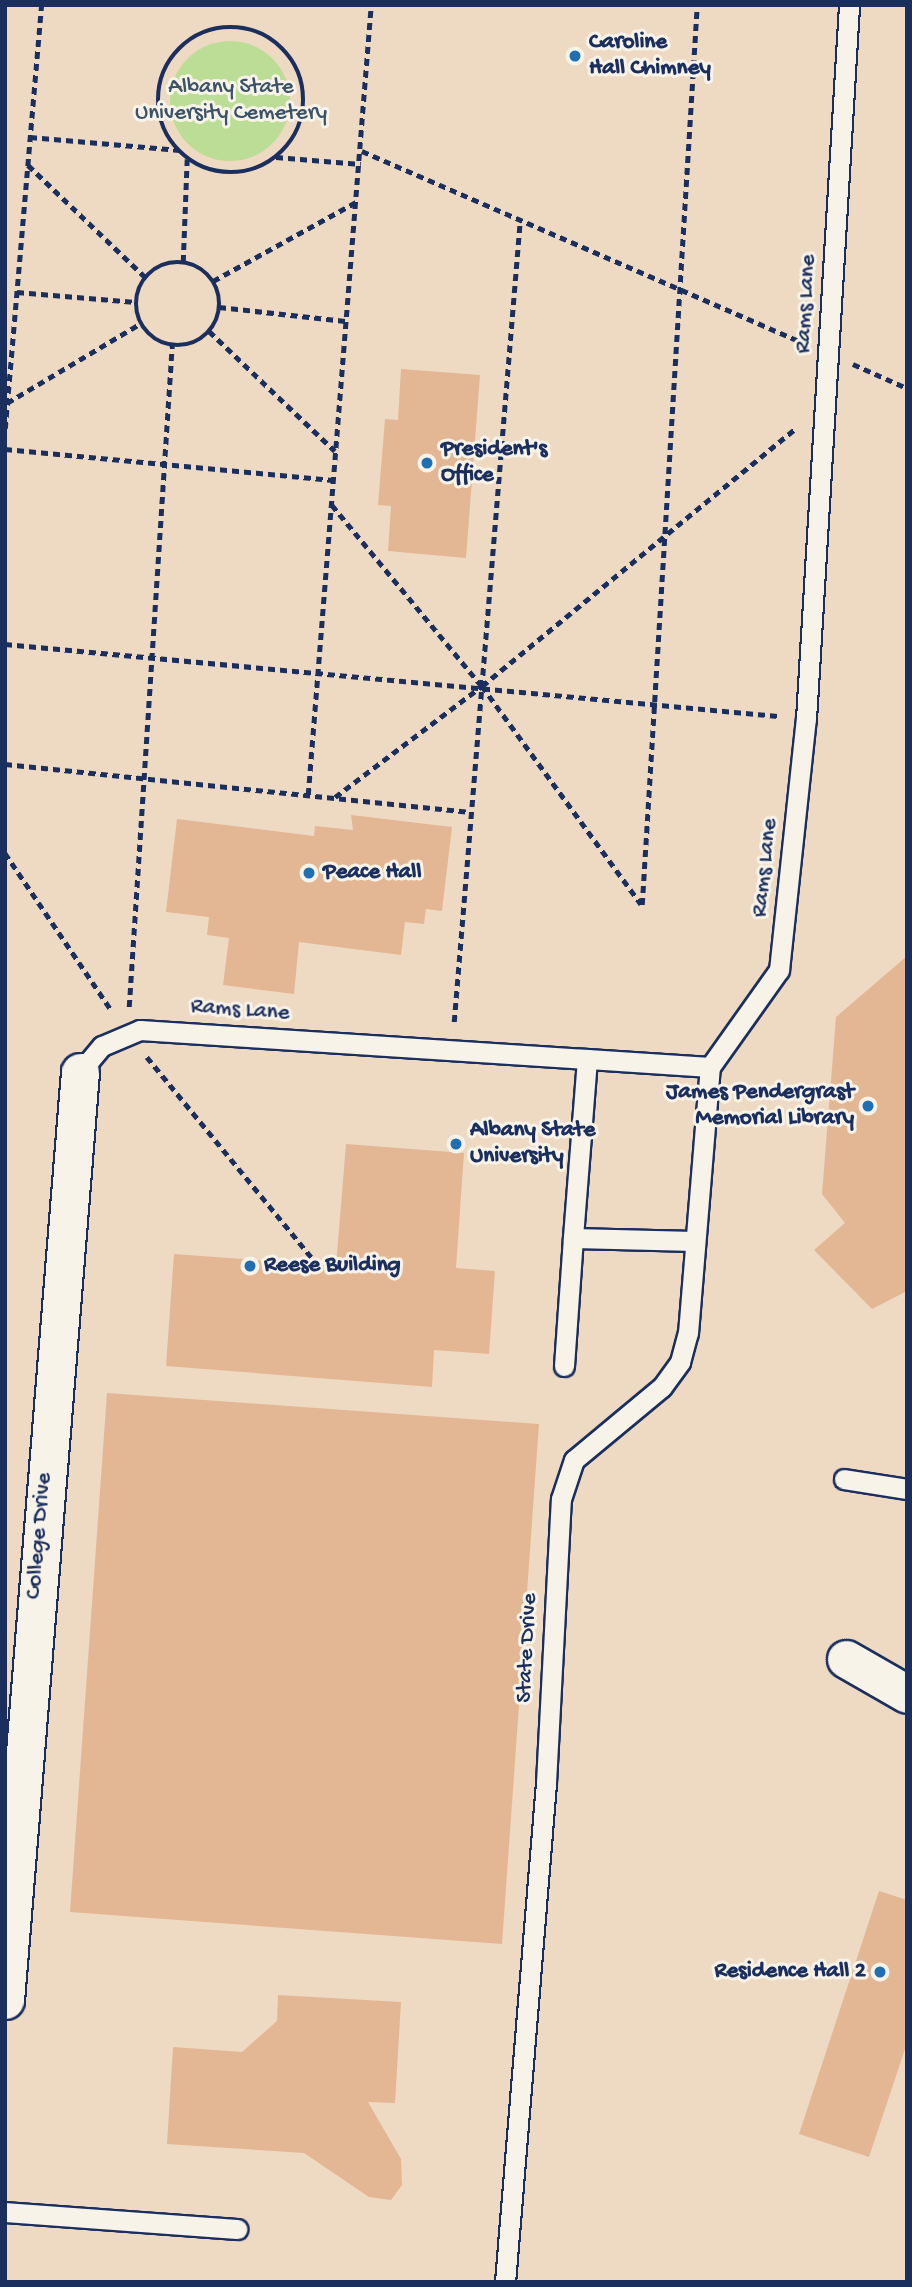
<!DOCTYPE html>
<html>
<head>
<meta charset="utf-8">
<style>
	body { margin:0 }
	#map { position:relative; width:912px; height:2287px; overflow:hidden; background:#f3e7d7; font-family:"Gochi Hand",sans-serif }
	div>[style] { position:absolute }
	.built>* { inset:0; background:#eed9c3 }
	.green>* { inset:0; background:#bcdd96 }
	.round { border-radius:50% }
	.building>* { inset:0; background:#e4b794 }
	.path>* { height:4.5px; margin-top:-2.25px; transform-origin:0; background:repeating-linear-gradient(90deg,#1b2f5e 0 7px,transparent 0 12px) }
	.path>.ring { margin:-2.25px; padding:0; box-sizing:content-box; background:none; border:4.5px solid #1b2f5e; border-radius:50% }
	.roads { filter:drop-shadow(2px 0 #1b2f5e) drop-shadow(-2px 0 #1b2f5e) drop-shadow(0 2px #1b2f5e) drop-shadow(0 -2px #1b2f5e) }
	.lane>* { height:19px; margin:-9.5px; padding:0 9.5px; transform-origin:9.5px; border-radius:9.5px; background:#f7f3e8 }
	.street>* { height:37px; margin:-18.5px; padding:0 18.5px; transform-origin:18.5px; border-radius:18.5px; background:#f7f3e8 }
	.dots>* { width:19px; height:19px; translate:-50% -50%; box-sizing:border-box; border:4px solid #f7f3e8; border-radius:50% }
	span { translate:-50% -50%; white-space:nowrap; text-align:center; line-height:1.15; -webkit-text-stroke:6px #f7f3e8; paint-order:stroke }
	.poi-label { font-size:23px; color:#1b2f5e; font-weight:700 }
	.left { translate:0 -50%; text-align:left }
	.right { translate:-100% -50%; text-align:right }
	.park-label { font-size:23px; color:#3b5269 }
	.street-label { font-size:23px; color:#1b2f5e }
	.frame { position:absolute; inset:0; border:7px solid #1b2f5e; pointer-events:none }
</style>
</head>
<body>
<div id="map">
	<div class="built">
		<div style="clip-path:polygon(5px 5px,907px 5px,907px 2282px,5px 2282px)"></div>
	</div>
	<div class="green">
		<div class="round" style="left:170px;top:41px;width:120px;height:120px"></div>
	</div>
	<div class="building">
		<div class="round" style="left:569px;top:50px;width:12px;height:12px"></div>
		<div style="clip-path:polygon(401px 369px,480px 375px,466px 558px,388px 551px,391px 506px,378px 505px,385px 419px,398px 420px)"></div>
		<div style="clip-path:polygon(351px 815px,452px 827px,442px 911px,426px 909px,424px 924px,405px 922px,401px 955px,299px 942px,294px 994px,223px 985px,229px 938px,207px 935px,209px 917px,166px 912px,177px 819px,314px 836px,315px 826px,353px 830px)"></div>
		<div style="clip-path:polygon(907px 956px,907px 1291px,872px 1309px,814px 1250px,845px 1223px,822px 1194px,836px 1017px)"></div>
		<div style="clip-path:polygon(346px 1144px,464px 1153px,456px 1268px,495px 1271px,489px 1354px,434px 1350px,432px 1387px,166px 1366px,174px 1254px,336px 1266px)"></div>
		<div style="clip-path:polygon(107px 1393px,539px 1424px,502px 1944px,70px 1912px)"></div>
		<div style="clip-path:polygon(879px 1891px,907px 1900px,907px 2043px,869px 2157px,799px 2134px)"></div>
		<div style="clip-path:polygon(278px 1995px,401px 2002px,395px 2103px,368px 2102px,401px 2159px,402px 2185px,391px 2200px,369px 2197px,304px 2153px,167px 2144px,173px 2047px,242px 2052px,277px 2021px)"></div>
	</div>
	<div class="path">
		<div class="ring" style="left:158px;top:27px;width:141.5px;height:141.5px"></div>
		<div style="left:30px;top:137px;width:150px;rotate:5deg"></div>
		<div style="left:362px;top:151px;width:481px;rotate:23.5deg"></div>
		<div style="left:276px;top:157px;width:85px;rotate:4.7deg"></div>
		<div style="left:28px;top:165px;width:162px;rotate:43.7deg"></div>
		<div style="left:183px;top:262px;width:103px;rotate:-87.8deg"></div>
		<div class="ring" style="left:136px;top:262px;width:79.5px;height:79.5px"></div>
		<div style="left:213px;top:281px;width:166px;rotate:-28.9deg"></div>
		<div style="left:17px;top:292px;width:119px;rotate:4.8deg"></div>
		<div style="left:219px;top:307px;width:127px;rotate:6.3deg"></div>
		<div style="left:209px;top:331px;width:174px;rotate:43.6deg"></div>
		<div style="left:853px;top:364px;width:59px;rotate:24deg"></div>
		<div style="left:7px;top:403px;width:156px;rotate:-30.8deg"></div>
		<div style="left:5px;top:429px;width:426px;rotate:-85.1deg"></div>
		<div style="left:5px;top:449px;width:329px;rotate:5.4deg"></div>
		<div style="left:332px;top:505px;width:235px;rotate:50.4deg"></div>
		<div style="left:482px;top:686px;width:270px;rotate:53.9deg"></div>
		<div style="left:5px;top:644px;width:776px;rotate:5.32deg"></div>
		<div style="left:5px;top:764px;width:468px;rotate:5.9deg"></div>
		<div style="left:308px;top:795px;width:793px;rotate:-85.44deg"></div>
		<div style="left:335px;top:797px;width:184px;rotate:-37.1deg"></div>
		<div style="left:482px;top:686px;width:406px;rotate:-39.4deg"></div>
		<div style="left:5px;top:853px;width:191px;rotate:55.9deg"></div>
		<div style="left:642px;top:905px;width:902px;rotate:-86.5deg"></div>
		<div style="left:129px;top:1007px;width:663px;rotate:-86.28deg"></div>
		<div style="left:454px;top:1022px;width:804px;rotate:-85.29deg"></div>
		<div style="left:147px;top:1057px;width:269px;rotate:50.6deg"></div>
	</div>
	<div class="roads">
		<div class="lane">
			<div style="left:587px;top:1059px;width:180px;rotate:94.5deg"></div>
			<div style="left:573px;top:1238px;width:122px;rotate:1.4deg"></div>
			<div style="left:710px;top:1067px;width:119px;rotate:-54.6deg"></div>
			<div style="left:779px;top:970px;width:252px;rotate:-83.9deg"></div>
			<div style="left:806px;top:719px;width:715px;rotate:-86.55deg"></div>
			<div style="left:80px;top:1072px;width:34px;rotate:-50deg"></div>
			<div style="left:102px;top:1046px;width:41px;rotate:-22.8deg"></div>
			<div style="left:140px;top:1030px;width:571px;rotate:3.71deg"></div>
			<div style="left:564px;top:1366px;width:128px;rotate:-86deg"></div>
			<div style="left:844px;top:1479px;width:64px;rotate:9deg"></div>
			<div style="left:5px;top:2212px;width:233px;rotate:4.2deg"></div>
			<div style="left:505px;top:2282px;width:501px;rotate:-85.3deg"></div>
			<div style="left:546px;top:1783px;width:284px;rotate:-87deg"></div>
			<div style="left:561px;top:1499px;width:41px;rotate:-71.6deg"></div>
			<div style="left:574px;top:1460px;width:114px;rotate:-39.7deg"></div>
			<div style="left:662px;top:1387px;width:31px;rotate:-54deg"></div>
			<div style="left:680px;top:1362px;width:30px;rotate:-75deg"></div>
			<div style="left:688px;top:1333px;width:267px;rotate:-85.3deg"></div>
		</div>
		<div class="street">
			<div style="left:846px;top:1659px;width:70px;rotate:29.8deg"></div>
			<div style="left:5px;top:2000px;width:931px;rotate:-85.38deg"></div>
		</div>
	</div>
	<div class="dots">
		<div style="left:575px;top:56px;background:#1f6fb2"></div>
		<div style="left:427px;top:463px;background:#1f6fb2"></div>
		<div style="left:309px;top:873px;background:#1f6fb2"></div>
		<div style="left:868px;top:1106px;background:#1f6fb2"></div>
		<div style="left:456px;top:1144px;background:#1f6fb2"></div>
		<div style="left:250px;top:1266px;background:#1f6fb2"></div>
		<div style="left:880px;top:1972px;background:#1f6fb2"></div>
	</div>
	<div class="poi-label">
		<span class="left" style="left:589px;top:56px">Caroline<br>Hall Chimney</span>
		<span class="left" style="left:441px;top:463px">President's<br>Office</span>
		<span class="left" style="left:323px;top:873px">Peace Hall</span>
		<span class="right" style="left:854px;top:1106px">James Pendergrast<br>Memorial Library</span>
		<span class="left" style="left:470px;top:1144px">Albany State<br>University</span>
		<span class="left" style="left:264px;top:1266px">Reese Building</span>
		<span class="right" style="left:866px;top:1972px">Residence Hall 2</span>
	</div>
	<div class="park-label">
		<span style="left:231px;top:101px">Albany State<br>University Cemetery</span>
	</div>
	<div class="street-label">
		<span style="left:807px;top:304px;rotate:-87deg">Rams Lane</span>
		<span style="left:766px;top:868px;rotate:-84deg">Rams Lane</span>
		<span style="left:240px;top:1011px;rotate:4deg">Rams Lane</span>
		<span style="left:40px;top:1536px;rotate:-85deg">College Drive</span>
		<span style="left:528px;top:1648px;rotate:-87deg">State Drive</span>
	</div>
	<div class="frame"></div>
</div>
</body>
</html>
